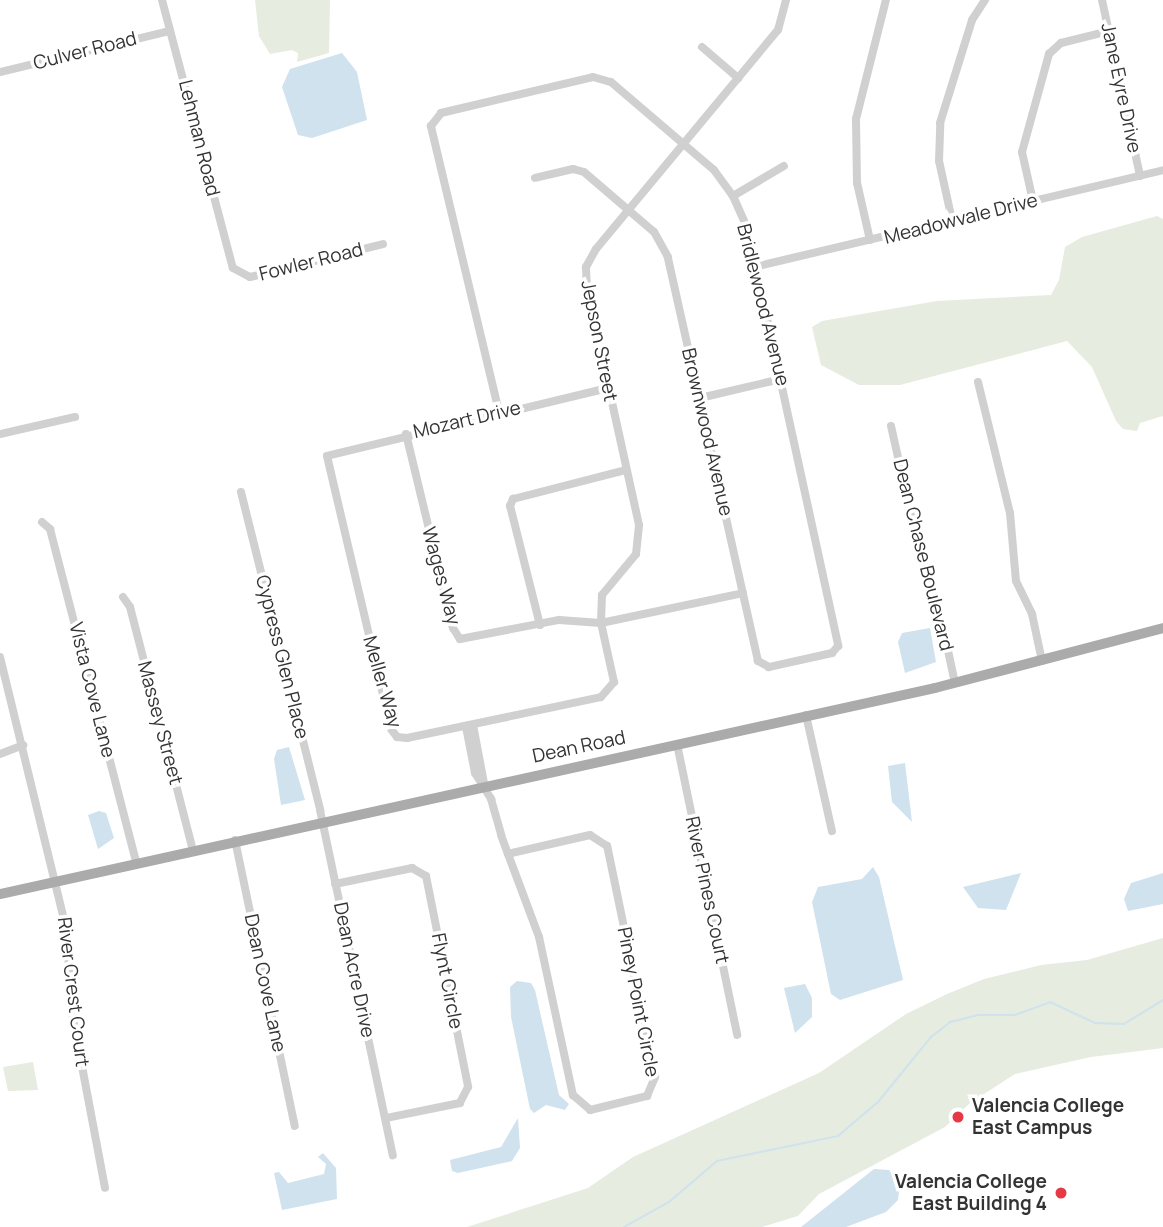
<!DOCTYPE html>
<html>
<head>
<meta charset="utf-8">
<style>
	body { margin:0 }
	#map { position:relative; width:1163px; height:1227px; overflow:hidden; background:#fff; font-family:Manrope,sans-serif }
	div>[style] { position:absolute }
	.green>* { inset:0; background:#e6ecdf }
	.water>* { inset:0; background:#cfe2ee }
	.stream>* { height:2px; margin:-1px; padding:0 1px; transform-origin:1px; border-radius:1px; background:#cfe2ee }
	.minor>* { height:8px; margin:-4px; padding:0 4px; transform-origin:4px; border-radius:4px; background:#d0d0d0 }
	.major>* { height:10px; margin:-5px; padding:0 5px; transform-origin:5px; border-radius:5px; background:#ababab }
	.dots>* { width:19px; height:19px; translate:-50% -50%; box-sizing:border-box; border:4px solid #fff; border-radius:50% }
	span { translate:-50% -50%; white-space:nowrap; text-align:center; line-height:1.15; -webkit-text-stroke:7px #fff; paint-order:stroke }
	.street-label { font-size:19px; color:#333 }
	.poi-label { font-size:19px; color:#333; font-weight:700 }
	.left { translate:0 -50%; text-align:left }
	.right { translate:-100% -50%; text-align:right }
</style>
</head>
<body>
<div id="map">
	<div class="green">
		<div style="clip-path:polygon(255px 0,330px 0,329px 53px,297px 62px,298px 53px,292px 50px,270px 54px,259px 36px)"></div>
		<div style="clip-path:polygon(1157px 216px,1163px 219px,1163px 416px,1140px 423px,1137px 431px,1123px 429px,1116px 421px,1092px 367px,1067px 341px,900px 385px,859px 385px,821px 365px,812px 327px,822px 321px,937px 301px,1051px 295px,1059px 280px,1065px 247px,1082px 237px)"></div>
		<div style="clip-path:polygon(1163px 938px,1163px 1048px,1091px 1057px,1015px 1074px,970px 1103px,945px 1127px,819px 1194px,798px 1216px,762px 1227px,467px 1227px,588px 1188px,633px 1157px,819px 1073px,906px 1014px,947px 994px,984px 979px,1041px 965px,1087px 960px)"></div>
		<div style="clip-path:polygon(33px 1062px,38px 1090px,8px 1091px,3px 1067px)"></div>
	</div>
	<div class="water">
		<div style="clip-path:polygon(342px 53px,357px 72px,367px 120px,312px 138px,298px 135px,282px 87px,290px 69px)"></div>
		<div style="clip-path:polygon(930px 628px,936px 662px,905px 673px,898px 642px,902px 633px)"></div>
		<div style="clip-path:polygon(289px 747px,305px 800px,281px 805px,274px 759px,277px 750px)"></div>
		<div style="clip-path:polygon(905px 763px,912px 822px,892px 802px,888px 766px)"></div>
		<div style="clip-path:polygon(99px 811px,106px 813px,114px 838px,98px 849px,88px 815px)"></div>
		<div style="clip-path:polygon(873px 867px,879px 877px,903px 980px,840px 1000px,831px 994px,812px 902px,818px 887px,862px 879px)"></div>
		<div style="clip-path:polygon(1021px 873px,1006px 910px,978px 908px,963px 887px)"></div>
		<div style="clip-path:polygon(1163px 873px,1163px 904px,1128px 911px,1124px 899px,1131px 883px)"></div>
		<div style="clip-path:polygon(517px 981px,531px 983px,535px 990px,559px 1095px,569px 1104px,565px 1110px,546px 1105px,534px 1113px,530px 1109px,511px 1017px,510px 987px)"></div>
		<div style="clip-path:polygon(805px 984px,812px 998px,812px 1017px,795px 1033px,784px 988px)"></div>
		<div style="clip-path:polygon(518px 1118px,520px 1148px,512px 1161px,458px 1173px,452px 1171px,450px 1160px,501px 1147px)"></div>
		<div style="clip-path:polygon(323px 1153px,336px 1168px,337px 1199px,282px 1210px,274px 1173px,279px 1172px,288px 1183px,324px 1174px,326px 1164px,318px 1157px)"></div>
		<div style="clip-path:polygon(874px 1169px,889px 1170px,900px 1183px,898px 1200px,886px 1212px,846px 1227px,801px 1227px)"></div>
	</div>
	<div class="stream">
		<div style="left:624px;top:1227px;width:51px;rotate:-29.1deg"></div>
		<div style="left:669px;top:1202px;width:63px;rotate:-40.5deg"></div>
		<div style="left:717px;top:1161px;width:124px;rotate:-11.7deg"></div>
		<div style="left:838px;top:1136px;width:52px;rotate:-40.4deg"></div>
		<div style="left:878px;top:1102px;width:84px;rotate:-50.8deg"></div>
		<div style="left:931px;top:1037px;width:24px;rotate:-38deg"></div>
		<div style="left:950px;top:1022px;width:29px;rotate:-14deg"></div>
		<div style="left:978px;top:1015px;width:37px"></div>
		<div style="left:1015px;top:1015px;width:37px;rotate:-20deg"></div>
		<div style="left:1050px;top:1002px;width:50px;rotate:25deg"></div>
		<div style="left:1095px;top:1023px;width:29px;rotate:2deg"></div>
		<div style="left:1124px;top:1024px;width:46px;rotate:-31.6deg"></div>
	</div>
	<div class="minor">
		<div style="left:162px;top:0;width:277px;rotate:75.2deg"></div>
		<div style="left:233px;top:268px;width:19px;rotate:28deg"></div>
		<div style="left:250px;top:277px;width:137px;rotate:-13.9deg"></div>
		<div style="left:1102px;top:0;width:180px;rotate:77.8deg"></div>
		<div style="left:702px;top:47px;width:48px;rotate:40.7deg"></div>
		<div style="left:0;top:72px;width:175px;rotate:-13.6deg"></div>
		<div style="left:733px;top:196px;width:59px;rotate:-30.5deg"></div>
		<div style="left:1033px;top:201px;width:50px;rotate:-102.7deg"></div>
		<div style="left:1022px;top:152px;width:102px;rotate:-74.6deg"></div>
		<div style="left:1049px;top:54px;width:16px;rotate:-43deg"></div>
		<div style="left:1061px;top:43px;width:49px;rotate:-14deg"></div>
		<div style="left:952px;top:220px;width:60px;rotate:-102.4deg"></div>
		<div style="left:939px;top:161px;width:38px;rotate:-88deg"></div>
		<div style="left:940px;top:123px;width:108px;rotate:-72.7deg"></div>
		<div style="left:972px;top:20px;width:24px;rotate:-57deg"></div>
		<div style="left:870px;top:240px;width:58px;rotate:-102.8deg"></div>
		<div style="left:857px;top:183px;width:64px;rotate:-90.9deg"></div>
		<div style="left:856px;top:119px;width:123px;rotate:-75.9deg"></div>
		<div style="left:758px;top:266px;width:416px;rotate:-13.3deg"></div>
		<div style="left:978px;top:382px;width:135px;rotate:76.3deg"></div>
		<div style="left:1010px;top:513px;width:68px;rotate:85deg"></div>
		<div style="left:1016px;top:581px;width:37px;rotate:64deg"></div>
		<div style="left:1032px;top:614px;width:48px;rotate:78deg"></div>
		<div style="left:608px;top:388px;width:289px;rotate:166.4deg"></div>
		<div style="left:327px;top:456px;width:280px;rotate:76.8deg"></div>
		<div style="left:391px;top:729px;width:10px;rotate:53deg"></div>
		<div style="left:397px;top:737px;width:10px;rotate:6deg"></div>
		<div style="left:407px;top:738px;width:198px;rotate:-11.9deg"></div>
		<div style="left:601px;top:697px;width:20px;rotate:-49deg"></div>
		<div style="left:614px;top:682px;width:60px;rotate:-102.4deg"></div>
		<div style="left:601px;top:623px;width:28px;rotate:-88deg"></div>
		<div style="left:602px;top:595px;width:53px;rotate:-50.3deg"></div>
		<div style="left:636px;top:554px;width:29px;rotate:-84deg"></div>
		<div style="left:639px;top:525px;width:243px;rotate:-102.4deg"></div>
		<div style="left:587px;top:288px;width:21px;rotate:-93deg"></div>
		<div style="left:586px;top:267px;width:21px;rotate:-61deg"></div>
		<div style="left:596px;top:249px;width:285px;rotate:-50.3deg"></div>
		<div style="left:778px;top:30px;width:31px;rotate:-75deg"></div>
		<div style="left:700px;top:398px;width:83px;rotate:-13.2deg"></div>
		<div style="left:499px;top:412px;width:294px;rotate:-103.4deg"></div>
		<div style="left:431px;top:126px;width:16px;rotate:-52deg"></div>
		<div style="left:441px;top:113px;width:156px;rotate:-13.3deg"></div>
		<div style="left:593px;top:77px;width:19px;rotate:16deg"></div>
		<div style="left:611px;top:82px;width:135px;rotate:40.5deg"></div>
		<div style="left:714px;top:170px;width:32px;rotate:54deg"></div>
		<div style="left:733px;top:196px;width:34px;rotate:66deg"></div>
		<div style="left:747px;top:227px;width:429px;rotate:77.7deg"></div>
		<div style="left:838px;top:646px;width:9px;rotate:131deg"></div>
		<div style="left:832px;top:653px;width:65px;rotate:167.5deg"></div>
		<div style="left:769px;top:667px;width:13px;rotate:-151deg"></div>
		<div style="left:758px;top:661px;width:414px;rotate:-102.6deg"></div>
		<div style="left:668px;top:257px;width:29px;rotate:-119deg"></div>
		<div style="left:654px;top:232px;width:92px;rotate:-139.4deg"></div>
		<div style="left:584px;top:172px;width:11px;rotate:-165deg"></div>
		<div style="left:573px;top:169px;width:39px;rotate:167deg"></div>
		<div style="left:891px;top:426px;width:137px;rotate:77.4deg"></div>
		<div style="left:921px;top:560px;width:33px;rotate:65deg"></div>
		<div style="left:935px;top:590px;width:95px;rotate:77.9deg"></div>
		<div style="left:0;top:434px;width:77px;rotate:-12.8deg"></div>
		<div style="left:406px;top:434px;width:200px;rotate:76.4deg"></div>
		<div style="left:453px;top:628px;width:13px;rotate:58deg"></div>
		<div style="left:460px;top:639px;width:101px;rotate:-10.9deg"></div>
		<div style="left:559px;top:620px;width:42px;rotate:4.1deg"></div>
		<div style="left:601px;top:623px;width:145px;rotate:-11.9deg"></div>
		<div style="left:241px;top:492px;width:328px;rotate:76deg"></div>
		<div style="left:320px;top:810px;width:353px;rotate:78.1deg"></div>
		<div style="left:42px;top:522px;width:11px;rotate:41deg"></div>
		<div style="left:50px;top:529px;width:344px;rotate:75.5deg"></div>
		<div style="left:123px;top:597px;width:12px;rotate:55deg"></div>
		<div style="left:130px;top:607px;width:251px;rotate:75.5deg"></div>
		<div style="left:540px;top:625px;width:123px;rotate:-104.1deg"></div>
		<div style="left:510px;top:506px;width:8px;rotate:-67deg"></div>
		<div style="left:513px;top:499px;width:117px;rotate:-14.4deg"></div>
		<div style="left:0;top:657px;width:282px;rotate:76.3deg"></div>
		<div style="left:67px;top:931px;width:77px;rotate:87deg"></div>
		<div style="left:71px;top:1008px;width:183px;rotate:79.3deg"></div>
		<div style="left:806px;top:715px;width:119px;rotate:77.4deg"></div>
		<div style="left:473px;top:725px;width:59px;rotate:79.3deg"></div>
		<div style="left:466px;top:727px;width:47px;rotate:78.9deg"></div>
		<div style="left:475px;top:773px;width:31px;rotate:58deg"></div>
		<div style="left:491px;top:799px;width:37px;rotate:74deg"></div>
		<div style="left:501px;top:835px;width:20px;rotate:70deg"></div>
		<div style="left:508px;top:854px;width:89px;rotate:69.5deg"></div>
		<div style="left:539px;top:937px;width:162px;rotate:77.9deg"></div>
		<div style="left:573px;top:1095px;width:23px;rotate:41deg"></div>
		<div style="left:590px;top:1110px;width:59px;rotate:-13.8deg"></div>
		<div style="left:647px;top:1096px;width:21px;rotate:-67deg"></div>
		<div style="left:655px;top:1077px;width:236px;rotate:-101.7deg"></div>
		<div style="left:607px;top:846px;width:20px;rotate:-147deg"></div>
		<div style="left:590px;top:835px;width:84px;rotate:167deg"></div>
		<div style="left:677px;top:744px;width:297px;rotate:78.3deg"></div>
		<div style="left:0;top:754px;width:25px;rotate:-21deg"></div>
		<div style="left:235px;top:840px;width:292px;rotate:78.2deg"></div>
		<div style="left:335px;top:884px;width:79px;rotate:-11.7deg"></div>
		<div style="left:412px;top:868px;width:16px;rotate:30deg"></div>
		<div style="left:426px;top:876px;width:215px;rotate:78.7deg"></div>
		<div style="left:468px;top:1087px;width:18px;rotate:117deg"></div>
		<div style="left:460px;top:1103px;width:76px;rotate:168.5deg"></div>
	</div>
	<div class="major">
		<div style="left:0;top:894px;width:957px;rotate:-12.42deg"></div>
		<div style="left:935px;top:688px;width:236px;rotate:-14.7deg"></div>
	</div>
	<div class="dots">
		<div style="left:958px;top:1117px;background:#e63946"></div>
		<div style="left:1061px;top:1193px;background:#e63946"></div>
	</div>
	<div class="street-label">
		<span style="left:85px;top:51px;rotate:-14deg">Culver Road</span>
		<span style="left:1121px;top:88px;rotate:78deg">Jane Eyre Drive</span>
		<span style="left:199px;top:138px;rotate:76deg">Lehman Road</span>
		<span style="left:961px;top:219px;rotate:-14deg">Meadowvale Drive</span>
		<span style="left:311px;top:262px;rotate:-14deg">Fowler Road</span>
		<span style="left:763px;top:305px;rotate:76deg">Bridlewood Avenue</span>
		<span style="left:599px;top:341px;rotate:79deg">Jepson Street</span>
		<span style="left:467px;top:420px;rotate:-13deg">Mozart Drive</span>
		<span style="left:707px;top:432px;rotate:77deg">Brownwood Avenue</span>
		<span style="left:923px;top:555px;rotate:76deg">Dean Chase Boulevard</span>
		<span style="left:441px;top:576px;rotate:75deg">Wages Way</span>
		<span style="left:282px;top:657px;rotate:76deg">Cypress Glen Place</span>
		<span style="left:382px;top:682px;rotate:74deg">Meller Way</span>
		<span style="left:92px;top:690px;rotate:76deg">Vista Cove Lane</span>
		<span style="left:160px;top:723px;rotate:75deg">Massey Street</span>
		<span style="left:579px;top:747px;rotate:-12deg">Dean Road</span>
		<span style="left:707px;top:890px;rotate:78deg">River Pines Court</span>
		<span style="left:354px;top:970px;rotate:78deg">Dean Acre Drive</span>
		<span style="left:447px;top:981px;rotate:79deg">Flynt Circle</span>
		<span style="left:265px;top:983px;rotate:78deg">Dean Cove Lane</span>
		<span style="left:73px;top:992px;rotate:83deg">River Crest Court</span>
		<span style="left:638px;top:1002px;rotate:79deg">Piney Point Circle</span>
	</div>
	<div class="poi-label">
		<span class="left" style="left:972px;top:1117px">Valencia College<br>East Campus</span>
		<span class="right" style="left:1047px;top:1193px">Valencia College<br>East Building 4</span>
	</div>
</div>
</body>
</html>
